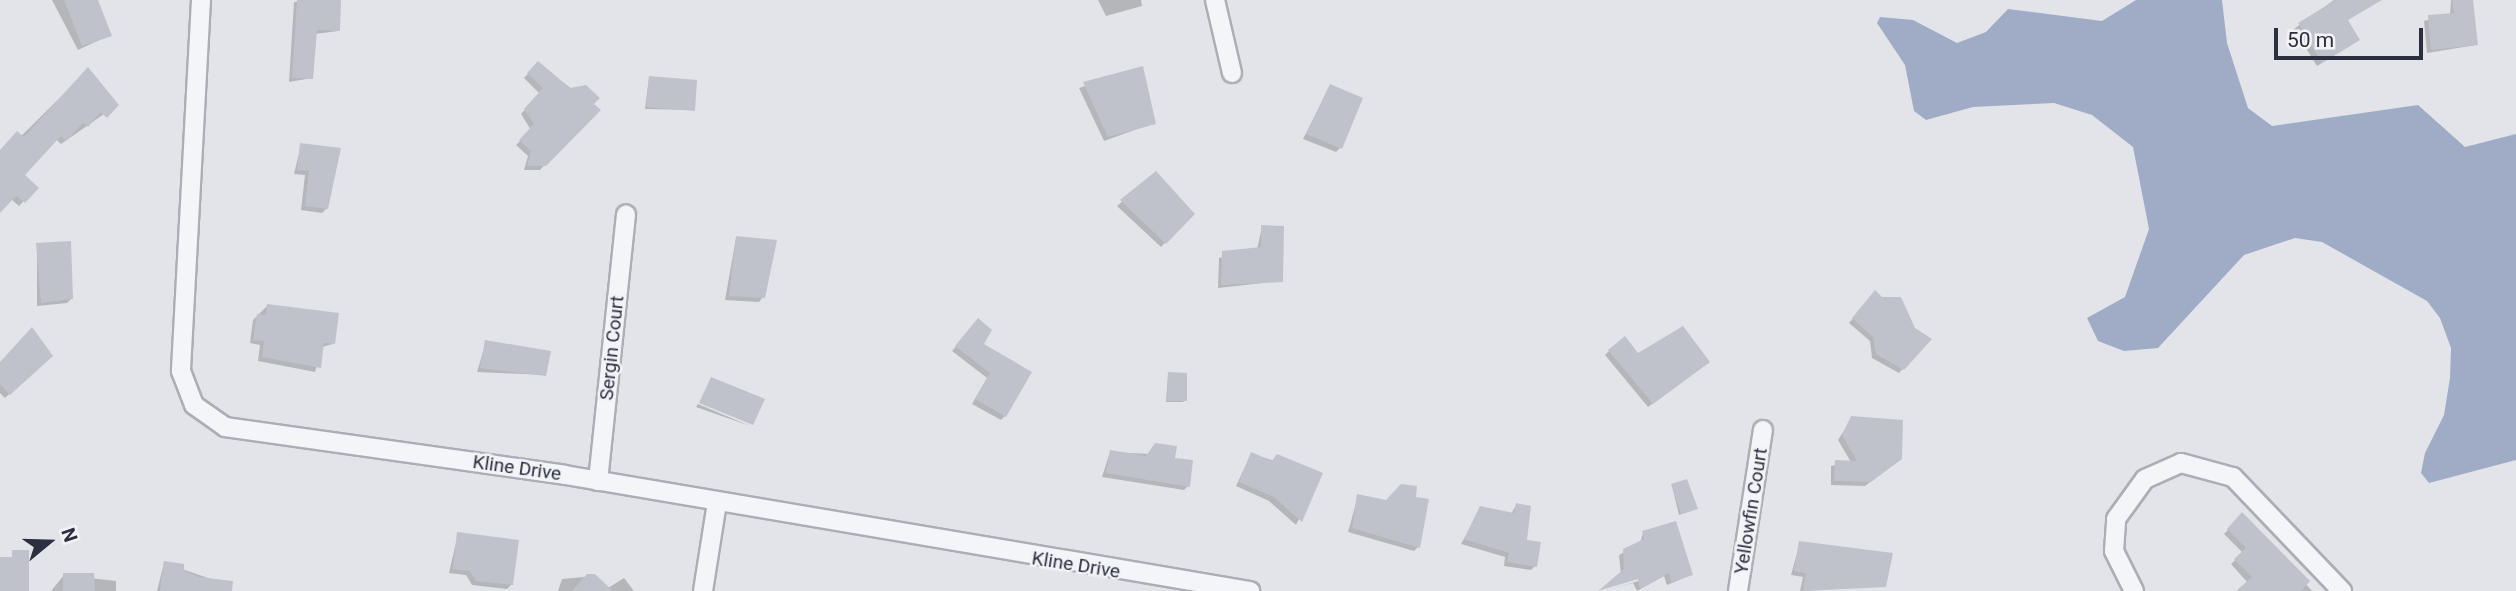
<!DOCTYPE html>
<html>
<head>
<meta charset="utf-8">
<style>
	body { margin:0 }
	#map { position:relative; width:2516px; height:591px; overflow:hidden; background:#e2e4e9; font-family:Roboto,sans-serif }
	div>[style] { position:absolute }
	.water>* { inset:0; background:#a0acc6 }
	.shadow>* { inset:0; background:#0003 }
	.building>* { inset:0; background:#c0c2cb }
	.roads { filter:drop-shadow(2px 0 #abaeb6) drop-shadow(-2px 0 #abaeb6) drop-shadow(0 2px #abaeb6) drop-shadow(0 -2px #abaeb6) }
	.minor>* { height:18px; margin:-9px; padding:0 9px; transform-origin:9px; border-radius:9px; background:#f4f5f8 }
	span { translate:-50% -50%; white-space:nowrap; text-align:center; line-height:1.15; -webkit-text-stroke:5px #f1f3f7; paint-order:stroke }
	.street-label { font-size:19px; color:#2c2f3f }
	.north { position:absolute; left:14px; top:507px; width:70px; height:70px; -webkit-text-stroke:5px #f1f3f7; paint-order:stroke; rotate:71deg; font-size:19px; font-weight:700; line-height:28px; text-align:center; color:#2c2f3f }
	.north::after { content:''; display:block; margin:auto; width:24px; height:32px; background:#2c2f3f; clip-path:polygon(50% 0,100% 100%,50% 72%,0 100%) }
	.scale { position:absolute; left:2274px; top:28px; width:149px; height:32px; box-sizing:border-box; border:4px solid #2c2f3f; border-top:0; padding-left:9px; font-size:21px; line-height:24px; white-space:nowrap; color:#2c2f3f; -webkit-text-stroke:5px #f1f3f7; paint-order:stroke }
</style>
</head>
<body>
<div id="map">
	<div class="water">
		<div style="clip-path:polygon(2136px 0,2222px 0,2227px 43px,2248px 108px,2272px 126px,2418px 105px,2465px 147px,2516px 134px,2516px 460px,2429px 483px,2421px 473px,2425px 453px,2444px 415px,2450px 378px,2451px 348px,2440px 318px,2427px 301px,2322px 242px,2295px 238px,2244px 255px,2158px 348px,2124px 351px,2098px 341px,2087px 318px,2125px 297px,2149px 229px,2133px 147px,2092px 115px,2054px 103px,1973px 107px,1926px 120px,1914px 111px,1905px 65px,1877px 23px,1880px 17px,1913px 20px,1957px 43px,1986px 32px,2008px 9px,2102px 21px)"></div>
	</div>
	<div class="shadow">
		<div style="clip-path:polygon(52px 0,96px 0,110px 35px,78px 50px)"></div>
		<div style="clip-path:polygon(339px 0,338px 31px,315px 34px,312px 78px,289px 82px,294px 2px)"></div>
		<div style="clip-path:polygon(1098px 0,1141px 0,1142px 6px,1106px 16px)"></div>
		<div style="clip-path:polygon(2334px 0,2361px 0,2366px 8px,2347px 21px,2353px 44px,2317px 66px,2294px 29px)"></div>
		<div style="clip-path:polygon(2451px 0,2471px 0,2476px 45px,2427px 53px,2424px 21px,2450px 15px)"></div>
		<div style="clip-path:polygon(538px 63px,599px 110px,540px 170px,524px 170px,528px 156px,516px 145px,531px 130px,521px 114px,540px 94px,524px 78px)"></div>
		<div style="clip-path:polygon(1142px 68px,1154px 123px,1104px 141px,1079px 88px)"></div>
		<div style="clip-path:polygon(88px 70px,117px 105px,61px 144px,56px 139px,22px 175px,36px 188px,19px 206px,11px 199px,0 206px,0 157px)"></div>
		<div style="clip-path:polygon(649px 78px,693px 110px,645px 109px)"></div>
		<div style="clip-path:polygon(1330px 86px,1340px 148px,1336px 152px,1303px 139px)"></div>
		<div style="clip-path:polygon(301px 145px,327px 208px,322px 213px,301px 210px,305px 175px,294px 174px)"></div>
		<div style="clip-path:polygon(1156px 173px,1192px 214px,1161px 247px,1117px 206px)"></div>
		<div style="clip-path:polygon(1262px 227px,1281px 281px,1218px 288px,1219px 258px,1257px 249px)"></div>
		<div style="clip-path:polygon(736px 238px,763px 297px,759px 302px,725px 300px)"></div>
		<div style="clip-path:polygon(37px 244px,71px 299px,67px 303px,37px 306px)"></div>
		<div style="clip-path:polygon(1871px 297px,1930px 340px,1899px 373px,1872px 358px,1870px 341px,1849px 323px)"></div>
		<div style="clip-path:polygon(267px 306px,333px 344px,322px 347px,315px 372px,258px 361px,260px 345px,250px 343px,253px 320px)"></div>
		<div style="clip-path:polygon(974px 325px,1005px 416px,1001px 420px,972px 404px,987px 378px,952px 351px)"></div>
		<div style="clip-path:polygon(486px 342px,545px 375px,477px 372px)"></div>
		<div style="clip-path:polygon(1609px 351px,1638px 355px,1703px 366px,1648px 407px,1605px 355px)"></div>
		<div style="clip-path:polygon(51px 356px,5px 398px,0 393px,0 363px)"></div>
		<div style="clip-path:polygon(1168px 374px,1185px 400px,1183px 402px,1166px 402px)"></div>
		<div style="clip-path:polygon(698px 404px,750px 426px,696px 407px)"></div>
		<div style="clip-path:polygon(1852px 418px,1895px 463px,1865px 486px,1831px 485px,1831px 466px,1851px 462px,1838px 440px)"></div>
		<div style="clip-path:polygon(1155px 444px,1188px 486px,1184px 490px,1102px 477px,1110px 452px,1150px 454px)"></div>
		<div style="clip-path:polygon(1251px 454px,1321px 474px,1296px 525px,1269px 501px,1236px 486px)"></div>
		<div style="clip-path:polygon(1672px 486px,1694px 510px,1679px 515px)"></div>
		<div style="clip-path:polygon(1358px 496px,1418px 547px,1414px 551px,1348px 532px)"></div>
		<div style="clip-path:polygon(1516px 505px,1535px 566px,1531px 570px,1504px 566px,1505px 557px,1461px 544px,1481px 508px,1511px 514px)"></div>
		<div style="clip-path:polygon(2242px 515px,2312px 591px,2239px 591px,2248px 583px,2231px 564px,2243px 553px,2224px 534px)"></div>
		<div style="clip-path:polygon(1643px 533px,1691px 575px,1667px 585px,1664px 576px,1637px 591px,1633px 583px,1603px 591px,1646px 579px,1621px 575px,1619px 555px,1640px 543px)"></div>
		<div style="clip-path:polygon(458px 534px,512px 584px,507px 589px,472px 585px,466px 575px,449px 573px)"></div>
		<div style="clip-path:polygon(1800px 543px,1884px 586px,1800px 591px,1803px 577px,1791px 575px)"></div>
		<div style="clip-path:polygon(164px 563px,217px 581px,216px 591px,157px 591px)"></div>
		<div style="clip-path:polygon(64px 575px,116px 581px,116px 591px,51px 591px)"></div>
		<div style="clip-path:polygon(595px 576px,608px 588px,624px 578px,634px 591px,558px 591px,562px 579px)"></div>
	</div>
	<div class="building">
		<div style="clip-path:polygon(64px 0,98px 0,112px 36px,82px 46px)"></div>
		<div style="clip-path:polygon(297px 0,341px 0,340px 31px,317px 30px,313px 79px,292px 78px)"></div>
		<div style="clip-path:polygon(2336px 0,2382px 0,2348px 20px,2360px 40px,2322px 63px,2298px 23px)"></div>
		<div style="clip-path:polygon(2452px 0,2473px 0,2478px 45px,2431px 50px,2428px 15px,2454px 13px)"></div>
		<div style="clip-path:polygon(538px 61px,570px 88px,586px 85px,600px 98px,594px 104px,601px 110px,546px 166px,527px 166px,531px 151px,519px 140px,534px 124px,524px 109px,543px 88px,527px 73px)"></div>
		<div style="clip-path:polygon(1143px 66px,1156px 124px,1108px 137px,1083px 82px)"></div>
		<div style="clip-path:polygon(88px 67px,119px 105px,107px 118px,101px 112px,88px 127px,83px 123px,66px 141px,61px 136px,25px 175px,39px 188px,25px 203px,16px 196px,0 213px,0 150px,17px 131px,24px 137px)"></div>
		<div style="clip-path:polygon(649px 76px,697px 80px,695px 111px,646px 107px)"></div>
		<div style="clip-path:polygon(1330px 84px,1363px 98px,1342px 149px,1306px 134px)"></div>
		<div style="clip-path:polygon(300px 143px,341px 148px,328px 209px,305px 206px,309px 171px,297px 170px)"></div>
		<div style="clip-path:polygon(1156px 171px,1195px 214px,1166px 244px,1120px 200px)"></div>
		<div style="clip-path:polygon(1261px 225px,1284px 226px,1283px 282px,1221px 285px,1222px 251px,1261px 247px)"></div>
		<div style="clip-path:polygon(736px 236px,777px 240px,765px 298px,729px 296px)"></div>
		<div style="clip-path:polygon(71px 241px,73px 299px,41px 303px,36px 243px)"></div>
		<div style="clip-path:polygon(1875px 290px,1882px 297px,1901px 297px,1915px 328px,1932px 339px,1904px 370px,1876px 354px,1873px 337px,1852px 318px)"></div>
		<div style="clip-path:polygon(267px 304px,339px 313px,335px 344px,324px 343px,321px 368px,262px 357px,264px 341px,253px 340px,257px 314px,266px 315px)"></div>
		<div style="clip-path:polygon(978px 318px,992px 330px,984px 344px,1032px 372px,1006px 417px,975px 399px,990px 373px,955px 346px)"></div>
		<div style="clip-path:polygon(1683px 326px,1710px 362px,1653px 404px,1608px 350px,1625px 336px,1638px 353px)"></div>
		<div style="clip-path:polygon(32px 327px,53px 356px,10px 395px,0 384px,0 362px)"></div>
		<div style="clip-path:polygon(485px 340px,551px 351px,546px 376px,480px 368px)"></div>
		<div style="clip-path:polygon(1168px 372px,1187px 373px,1187px 401px,1167px 401px)"></div>
		<div style="clip-path:polygon(711px 377px,765px 399px,753px 425px,699px 403px)"></div>
		<div style="clip-path:polygon(1851px 416px,1903px 420px,1902px 459px,1871px 482px,1834px 481px,1835px 460px,1857px 461px,1842px 435px)"></div>
		<div style="clip-path:polygon(1155px 443px,1177px 446px,1175px 458px,1193px 460px,1190px 487px,1106px 473px,1110px 450px,1146px 456px)"></div>
		<div style="clip-path:polygon(1251px 452px,1272px 461px,1277px 454px,1323px 473px,1302px 522px,1274px 497px,1239px 482px)"></div>
		<div style="clip-path:polygon(1687px 479px,1698px 509px,1681px 514px,1671px 484px)"></div>
		<div style="clip-path:polygon(1401px 484px,1417px 486px,1416px 497px,1429px 499px,1420px 548px,1352px 528px,1357px 494px,1386px 500px)"></div>
		<div style="clip-path:polygon(1516px 503px,1531px 506px,1527px 540px,1541px 542px,1537px 567px,1507px 562px,1509px 553px,1464px 539px,1480px 506px,1514px 513px)"></div>
		<div style="clip-path:polygon(2242px 512px,2310px 581px,2301px 591px,2236px 591px,2252px 577px,2234px 559px,2246px 548px,2227px 529px)"></div>
		<div style="clip-path:polygon(1676px 521px,1693px 575px,1671px 582px,1669px 573px,1640px 589px,1638px 579px,1598px 591px,1624px 569px,1623px 549px,1644px 539px,1642px 531px)"></div>
		<div style="clip-path:polygon(457px 532px,519px 540px,513px 585px,476px 581px,470px 571px,453px 569px)"></div>
		<div style="clip-path:polygon(1799px 541px,1893px 553px,1886px 587px,1803px 591px,1806px 573px,1794px 571px)"></div>
		<div style="clip-path:polygon(12px 550px,29px 550px,29px 591px,0 591px,0 557px,12px 557px)"></div>
		<div style="clip-path:polygon(164px 561px,184px 564px,184px 571px,199px 577px,233px 581px,232px 591px,160px 591px)"></div>
		<div style="clip-path:polygon(63px 573px,94px 573px,95px 591px,63px 591px)"></div>
		<div style="clip-path:polygon(587px 574px,595px 574px,613px 591px,572px 591px)"></div>
	</div>
	<div class="roads">
		<div class="minor">
			<div style="left:201px;top:0;width:372px;rotate:93.1deg"></div>
			<div style="left:181px;top:371px;width:36px;rotate:69deg"></div>
			<div style="left:194px;top:405px;width:38px;rotate:35deg"></div>
			<div style="left:225px;top:427px;width:343px;rotate:8deg"></div>
			<div style="left:565px;top:475px;width:695px;rotate:9.61deg"></div>
			<div style="left:1215px;top:0;width:75px;rotate:76.9deg"></div>
			<div style="left:598px;top:481px;width:268px;rotate:-84deg"></div>
			<div style="left:703px;top:591px;width:89px;rotate:-81deg"></div>
			<div style="left:1738px;top:591px;width:163px;rotate:-81.2deg"></div>
			<div style="left:2134px;top:591px;width:45px;rotate:-116.6deg"></div>
			<div style="left:2114px;top:551px;width:32px;rotate:-86deg"></div>
			<div style="left:2116px;top:519px;width:49px;rotate:-54.1deg"></div>
			<div style="left:2145px;top:479px;width:39px;rotate:-24deg"></div>
			<div style="left:2181px;top:463px;width:54px;rotate:15.1deg"></div>
			<div style="left:2233px;top:477px;width:158px;rotate:46.3deg"></div>
		</div>
	</div>
	<div class="street-label">
		<span style="left:612px;top:348px;rotate:-84deg">Sergin Court</span>
		<span style="left:517px;top:468px;rotate:8deg">Kline Drive</span>
		<span style="left:1751px;top:511px;rotate:-81deg">Yellowfin Court</span>
		<span style="left:1076px;top:565px;rotate:9deg">Kline Drive</span>
	</div>
	<div class="north">N</div>
	<div class="scale">50 m</div>
</div>
</body>
</html>
